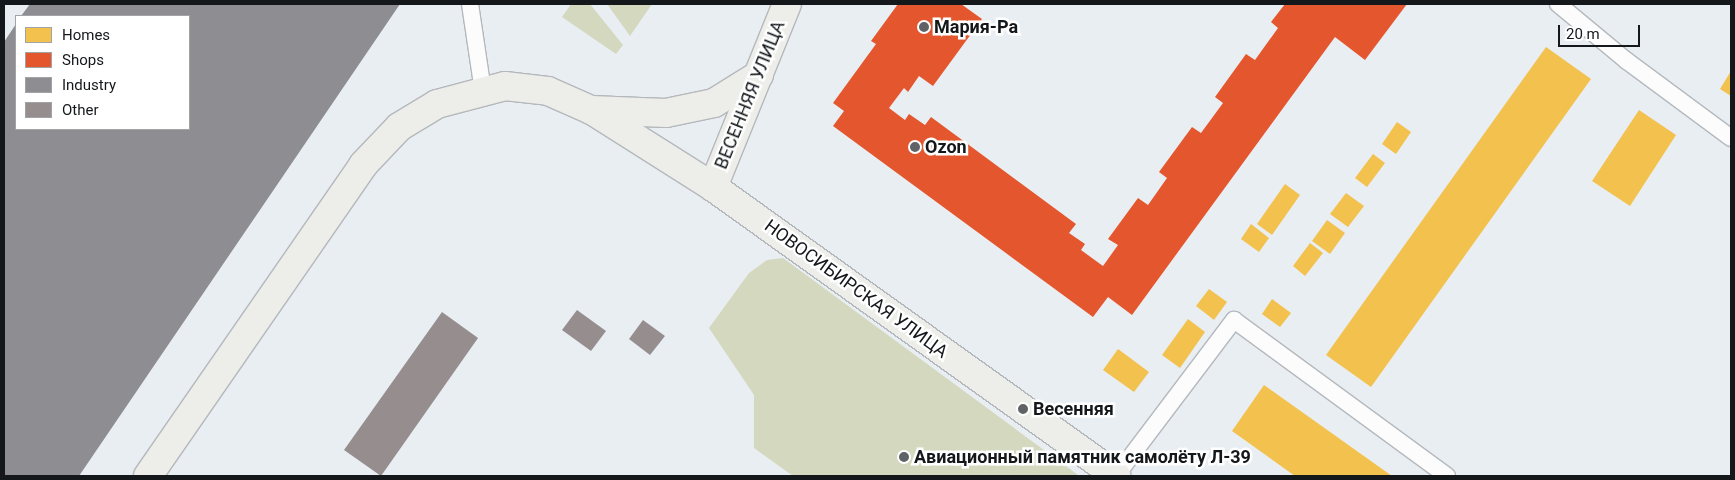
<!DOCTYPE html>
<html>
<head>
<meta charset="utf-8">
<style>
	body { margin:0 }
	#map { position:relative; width:1735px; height:480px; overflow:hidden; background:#e9eef2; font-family:Roboto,sans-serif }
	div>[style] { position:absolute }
	.green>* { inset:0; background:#d4d8bf }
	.homes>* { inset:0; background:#f2c14e }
	.shops>* { inset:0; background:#e4572e }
	.industry>* { inset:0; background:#8d8d92 }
	.building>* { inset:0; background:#958d8e }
	.roads { filter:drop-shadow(1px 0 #b4b8bc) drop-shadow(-1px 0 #b4b8bc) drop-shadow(0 1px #b4b8bc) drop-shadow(0 -1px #b4b8bc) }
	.lane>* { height:16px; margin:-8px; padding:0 8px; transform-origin:8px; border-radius:8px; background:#fcfcfd }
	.secondary>* { height:28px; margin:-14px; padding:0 14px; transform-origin:14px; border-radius:14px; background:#edede9 }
	.dots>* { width:14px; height:14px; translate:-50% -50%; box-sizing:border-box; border:2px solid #fff; border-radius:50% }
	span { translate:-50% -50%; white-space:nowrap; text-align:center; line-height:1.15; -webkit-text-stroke:5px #fff; paint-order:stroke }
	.poi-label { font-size:18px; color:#14181b; font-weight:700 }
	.left { translate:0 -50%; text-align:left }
	.street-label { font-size:18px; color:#14181b }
	.frame { position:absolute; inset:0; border:5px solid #14181b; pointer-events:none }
	.legend { position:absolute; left:15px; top:15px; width:175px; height:115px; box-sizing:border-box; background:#fff; border:1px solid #a1a3a4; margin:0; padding:6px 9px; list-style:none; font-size:15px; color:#14181b }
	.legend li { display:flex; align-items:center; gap:10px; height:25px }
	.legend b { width:25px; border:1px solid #a1a3a4 }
	.scale { position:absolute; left:1558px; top:25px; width:82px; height:22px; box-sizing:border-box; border:2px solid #14181b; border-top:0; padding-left:6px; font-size:15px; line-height:18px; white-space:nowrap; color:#14181b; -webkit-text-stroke:4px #fff; paint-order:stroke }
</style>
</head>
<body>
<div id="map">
	<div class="green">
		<div style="clip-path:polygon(571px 4px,590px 4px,623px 45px,616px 54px,562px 17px)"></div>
		<div style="clip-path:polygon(607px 4px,652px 4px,630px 36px)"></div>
		<div style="clip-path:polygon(783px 258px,1078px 475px,1079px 476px,793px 476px,754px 448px,754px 395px,709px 328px,749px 273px,767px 260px)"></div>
	</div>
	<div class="homes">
		<div style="clip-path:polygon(1546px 47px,1591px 79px,1371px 387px,1326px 355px)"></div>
		<div style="clip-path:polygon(1731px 71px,1731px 96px,1720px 89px)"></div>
		<div style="clip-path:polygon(1639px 110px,1676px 135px,1630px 206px,1592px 181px)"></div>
		<div style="clip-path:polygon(1397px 122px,1411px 132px,1396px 154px,1382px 144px)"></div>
		<div style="clip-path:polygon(1373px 154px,1385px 163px,1367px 187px,1355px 178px)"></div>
		<div style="clip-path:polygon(1285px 184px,1300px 195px,1272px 235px,1257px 224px)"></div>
		<div style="clip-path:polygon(1346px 193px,1364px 206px,1348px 227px,1330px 214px)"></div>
		<div style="clip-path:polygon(1327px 220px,1345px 233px,1330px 254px,1312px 241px)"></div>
		<div style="clip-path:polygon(1251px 224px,1269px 238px,1259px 252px,1241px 239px)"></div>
		<div style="clip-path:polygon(1310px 243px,1323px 253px,1305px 276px,1293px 266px)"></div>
		<div style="clip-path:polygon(1209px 289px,1227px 302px,1214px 320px,1196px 306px)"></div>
		<div style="clip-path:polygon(1272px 299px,1291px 313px,1280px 327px,1262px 314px)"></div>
		<div style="clip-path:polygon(1188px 319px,1205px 332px,1180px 368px,1162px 355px)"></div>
		<div style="clip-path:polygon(1118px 349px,1149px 372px,1134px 392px,1103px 370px)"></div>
		<div style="clip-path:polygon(1264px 385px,1392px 476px,1295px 476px,1232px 431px)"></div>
	</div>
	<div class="shops">
		<div style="clip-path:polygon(898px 4px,961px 4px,982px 19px,933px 86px,919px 76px,908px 92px,904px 88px,889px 108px,905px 120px,909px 114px,925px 125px,931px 117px,1076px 224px,1069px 233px,1085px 244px,1081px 250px,1103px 266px,1118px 245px,1108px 239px,1138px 198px,1148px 205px,1167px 178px,1159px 172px,1192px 127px,1201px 133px,1223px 103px,1215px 97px,1246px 54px,1255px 60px,1278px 28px,1271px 22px,1285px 4px,1407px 4px,1365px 60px,1335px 37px,1132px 315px,1108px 297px,1093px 317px,833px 126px,844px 111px,833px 103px,876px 44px,871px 41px)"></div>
	</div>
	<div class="industry">
		<div style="clip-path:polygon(30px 4px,400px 4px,79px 476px,4px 476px,4px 42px,16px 24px,16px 129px,189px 129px,189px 16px,21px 16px)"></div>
	</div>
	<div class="building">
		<div style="clip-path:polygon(577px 310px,606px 331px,591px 351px,562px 330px)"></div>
		<div style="clip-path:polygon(442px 312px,478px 338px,381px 476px,344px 450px)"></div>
		<div style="clip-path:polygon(643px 320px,665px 336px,650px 355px,629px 339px)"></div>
	</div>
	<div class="roads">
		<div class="lane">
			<div style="left:470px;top:4px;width:88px;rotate:81.5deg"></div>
			<div style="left:1558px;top:4px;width:89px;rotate:39.6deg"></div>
			<div style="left:1627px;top:61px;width:129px;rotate:36.5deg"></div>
			<div style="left:1116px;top:476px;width:196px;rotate:-52.9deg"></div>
			<div style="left:1234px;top:320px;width:264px;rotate:36.2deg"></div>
		</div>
		<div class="secondary">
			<div style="left:593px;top:111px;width:142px;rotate:32.3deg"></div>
			<div style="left:713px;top:187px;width:496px;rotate:35.6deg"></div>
			<div style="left:713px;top:187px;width:197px;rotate:-68deg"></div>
			<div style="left:148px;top:476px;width:378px;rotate:-55.3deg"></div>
			<div style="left:363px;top:165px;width:52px;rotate:-46.5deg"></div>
			<div style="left:399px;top:127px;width:44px;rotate:-31.2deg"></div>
			<div style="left:437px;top:104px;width:70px;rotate:-14.8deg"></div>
			<div style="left:505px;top:86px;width:43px;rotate:6.6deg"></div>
			<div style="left:548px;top:91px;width:47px;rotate:23.8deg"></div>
			<div style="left:591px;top:110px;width:75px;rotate:2.3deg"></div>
			<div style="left:666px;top:113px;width:49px;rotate:-11.8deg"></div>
			<div style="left:714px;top:103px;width:53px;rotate:-31.9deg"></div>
		</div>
	</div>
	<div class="dots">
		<div style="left:924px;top:27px;background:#5f6366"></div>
		<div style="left:915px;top:147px;background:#5f6366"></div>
		<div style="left:1023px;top:409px;background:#5f6366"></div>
		<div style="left:904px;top:457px;background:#5f6366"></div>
	</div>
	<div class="poi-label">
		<span class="left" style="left:934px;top:27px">Мария-Ра</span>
		<span class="left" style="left:925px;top:147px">Ozon</span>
		<span class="left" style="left:1033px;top:409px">Весенняя</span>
		<span class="left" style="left:914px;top:457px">Авиационный памятник самолёту Л-39</span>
	</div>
	<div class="street-label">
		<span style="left:750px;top:95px;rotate:-68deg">ВЕСЕННЯЯ УЛИЦА</span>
		<span style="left:856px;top:289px;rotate:36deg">НОВОСИБИРСКАЯ УЛИЦА</span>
	</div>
	<div class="frame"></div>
	<ul class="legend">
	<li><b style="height:14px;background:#f2c14e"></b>Homes</li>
	<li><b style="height:14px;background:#e4572e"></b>Shops</li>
	<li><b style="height:14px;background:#8d8d92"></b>Industry</li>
	<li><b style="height:14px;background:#958d8e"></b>Other</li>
	</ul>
	<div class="scale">20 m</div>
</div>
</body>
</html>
